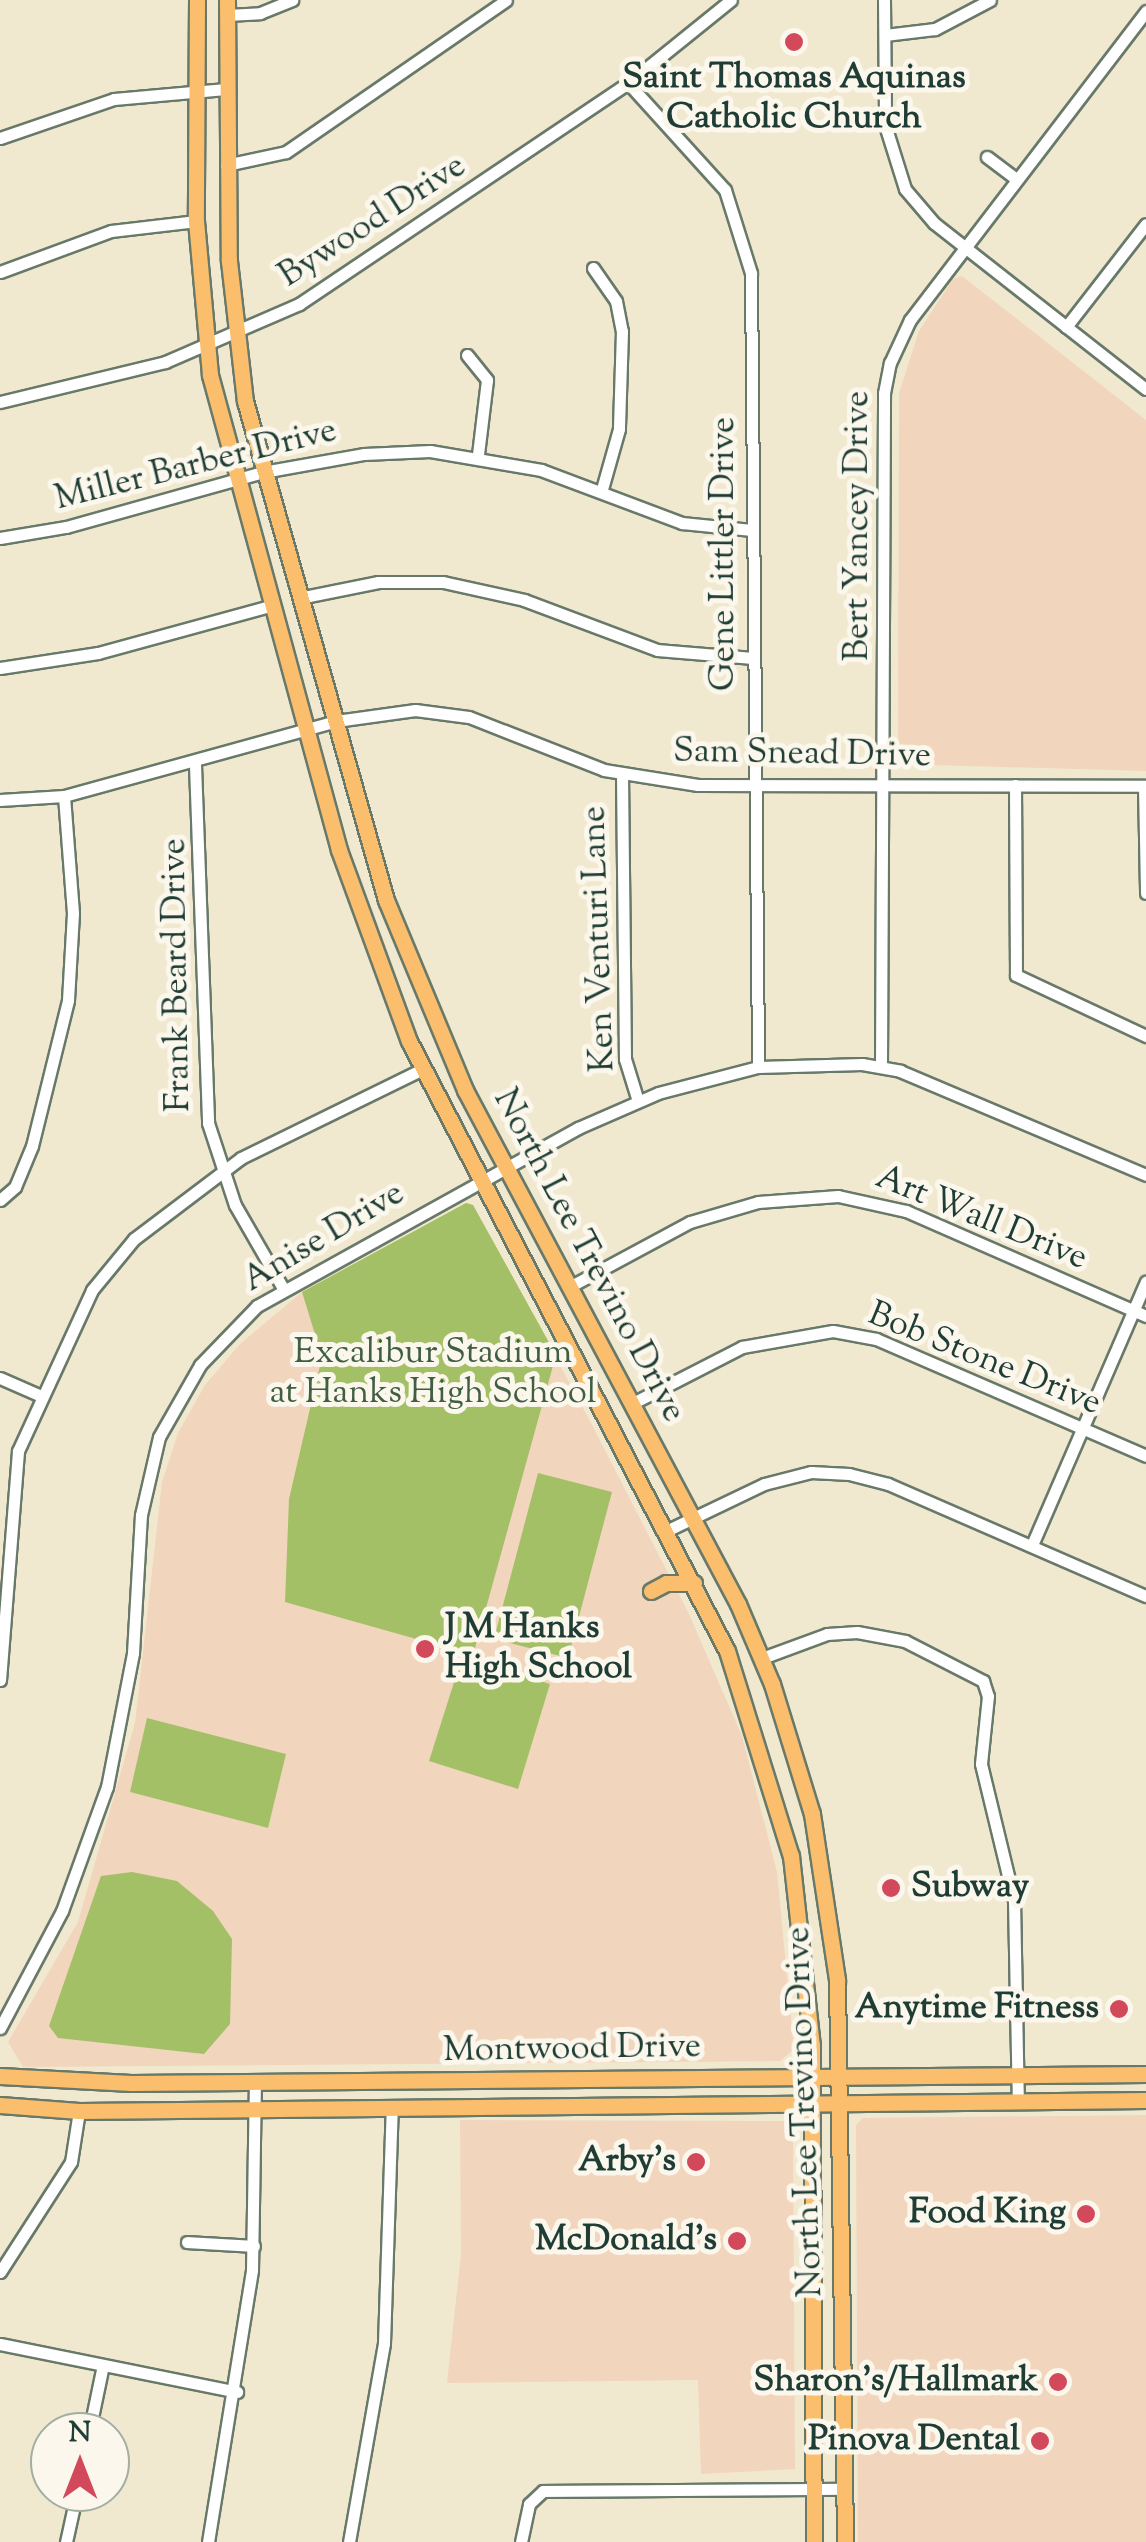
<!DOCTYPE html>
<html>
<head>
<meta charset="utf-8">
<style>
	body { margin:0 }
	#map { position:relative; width:1146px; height:2542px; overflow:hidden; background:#f1e9cf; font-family:"Sorts Mill Goudy",serif }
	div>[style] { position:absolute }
	.built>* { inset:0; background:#f1d5bd }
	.green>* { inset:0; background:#a4c067 }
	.roads { filter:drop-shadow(2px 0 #68796a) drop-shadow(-2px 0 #68796a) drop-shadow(0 2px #68796a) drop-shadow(0 -2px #68796a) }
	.minor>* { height:11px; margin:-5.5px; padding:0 5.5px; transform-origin:5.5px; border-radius:5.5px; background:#fff }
	.major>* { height:15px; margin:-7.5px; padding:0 7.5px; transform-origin:7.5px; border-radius:7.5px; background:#fabe6d }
	.dots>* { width:28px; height:28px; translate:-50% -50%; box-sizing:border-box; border:5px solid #fbf7ec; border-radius:50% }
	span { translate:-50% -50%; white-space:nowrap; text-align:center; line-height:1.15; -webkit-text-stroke:10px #fbf7ec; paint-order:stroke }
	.poi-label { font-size:35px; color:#1f3d34; font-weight:700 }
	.left { translate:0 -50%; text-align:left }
	.right { translate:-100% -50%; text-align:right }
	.street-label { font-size:35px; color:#1f3d34 }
	.park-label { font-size:35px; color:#405e41 }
	.north { position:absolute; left:30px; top:2412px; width:100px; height:100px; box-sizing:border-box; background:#fbf7ec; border:2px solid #a3ada2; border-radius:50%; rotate:0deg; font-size:28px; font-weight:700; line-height:40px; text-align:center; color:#1f3d34 }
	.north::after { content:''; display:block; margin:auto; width:35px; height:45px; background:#d1495b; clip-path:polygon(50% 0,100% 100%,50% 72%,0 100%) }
</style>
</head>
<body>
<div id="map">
	<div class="built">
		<div style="clip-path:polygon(962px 276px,1146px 420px,1146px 771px,898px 764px,899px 393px,919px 331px,953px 279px)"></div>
		<div style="clip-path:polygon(466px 1203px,473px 1205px,590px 1421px,689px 1614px,742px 1736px,777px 1872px,794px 2049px,780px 2061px,23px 2067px,8px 2042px,78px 1922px,135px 1723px,162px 1482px,178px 1433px,205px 1385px,240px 1344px,302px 1292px)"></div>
		<div style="clip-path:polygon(1146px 2115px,1146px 2542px,858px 2542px,856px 2125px,863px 2118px)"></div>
		<div style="clip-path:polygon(460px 2120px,784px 2121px,784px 2133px,793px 2133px,795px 2469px,701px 2474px,698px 2380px,447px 2383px,461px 2254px)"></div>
	</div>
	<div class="green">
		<div style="clip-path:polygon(466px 1203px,473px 1205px,556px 1355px,473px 1655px,285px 1602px,289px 1499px,322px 1357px,302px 1292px)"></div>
		<div style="clip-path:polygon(538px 1473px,612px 1492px,568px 1658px,494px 1639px)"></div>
		<div style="clip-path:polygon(462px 1657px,550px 1684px,518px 1789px,429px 1761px)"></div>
		<div style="clip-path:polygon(147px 1718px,286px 1754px,268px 1828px,130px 1792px)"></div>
		<div style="clip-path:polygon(132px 1872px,177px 1881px,213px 1911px,232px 1939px,230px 2024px,204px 2054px,58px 2038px,49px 2026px,101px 1876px)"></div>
	</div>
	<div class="roads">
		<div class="minor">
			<div style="left:884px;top:0;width:125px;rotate:89.5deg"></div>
			<div style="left:885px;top:125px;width:67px;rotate:72.6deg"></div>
			<div style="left:905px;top:189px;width:45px;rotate:49.5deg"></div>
			<div style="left:934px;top:223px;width:269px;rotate:38.1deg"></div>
			<div style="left:227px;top:15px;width:33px;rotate:-3deg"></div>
			<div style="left:260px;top:13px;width:35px;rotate:-22deg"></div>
			<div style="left:885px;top:35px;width:50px;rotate:-6.8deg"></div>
			<div style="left:935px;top:29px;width:62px;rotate:-27.8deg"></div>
			<div style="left:628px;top:83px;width:144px;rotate:47.8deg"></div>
			<div style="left:725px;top:190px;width:87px;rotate:72.6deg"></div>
			<div style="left:751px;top:273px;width:794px;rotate:89.49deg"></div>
			<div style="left:0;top:138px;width:120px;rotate:-18.9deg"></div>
			<div style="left:114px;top:99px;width:112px;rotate:-5.1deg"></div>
			<div style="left:987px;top:157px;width:35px;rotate:37deg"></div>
			<div style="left:226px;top:165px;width:61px;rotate:-12.2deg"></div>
			<div style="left:286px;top:152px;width:267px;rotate:-34.6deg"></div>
			<div style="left:593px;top:268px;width:40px;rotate:55.1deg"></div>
			<div style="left:616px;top:301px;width:31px;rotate:79deg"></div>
			<div style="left:622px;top:331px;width:98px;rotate:91.8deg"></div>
			<div style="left:619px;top:429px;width:62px;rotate:105.8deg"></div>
			<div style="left:0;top:272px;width:118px;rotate:-20.3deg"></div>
			<div style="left:111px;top:231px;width:86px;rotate:-6.7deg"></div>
			<div style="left:1066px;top:327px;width:130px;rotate:-52.2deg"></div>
			<div style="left:467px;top:355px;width:32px;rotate:51deg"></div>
			<div style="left:487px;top:380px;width:75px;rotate:96.9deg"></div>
			<div style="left:0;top:402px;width:170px;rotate:-13.6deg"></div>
			<div style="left:165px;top:362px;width:146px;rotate:-23.4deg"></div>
			<div style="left:299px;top:304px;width:396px;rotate:-33.9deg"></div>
			<div style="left:628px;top:83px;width:132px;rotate:-38.9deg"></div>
			<div style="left:0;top:538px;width:67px;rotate:-9.5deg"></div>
			<div style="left:66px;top:527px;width:205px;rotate:-15.6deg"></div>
			<div style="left:263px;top:472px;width:103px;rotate:-10.1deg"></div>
			<div style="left:364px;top:454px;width:66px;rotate:-2.6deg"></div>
			<div style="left:430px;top:451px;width:113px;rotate:9.7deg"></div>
			<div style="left:541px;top:470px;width:151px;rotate:20.6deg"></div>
			<div style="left:682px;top:523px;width:70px;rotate:5.7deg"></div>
			<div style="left:299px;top:598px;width:81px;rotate:-11.4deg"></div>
			<div style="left:378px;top:582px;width:65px"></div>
			<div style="left:443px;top:582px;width:83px;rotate:12.5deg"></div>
			<div style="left:524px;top:600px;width:142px;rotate:20.6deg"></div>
			<div style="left:657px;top:650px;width:96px;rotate:4.8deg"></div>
			<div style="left:0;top:668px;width:99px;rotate:-8.7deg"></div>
			<div style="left:98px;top:653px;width:178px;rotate:-15.3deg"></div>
			<div style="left:195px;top:765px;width:358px;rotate:87.9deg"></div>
			<div style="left:208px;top:1123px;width:86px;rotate:71.8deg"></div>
			<div style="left:235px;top:1205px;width:96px;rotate:60deg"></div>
			<div style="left:622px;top:774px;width:285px;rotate:89.4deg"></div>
			<div style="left:625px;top:1059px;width:44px;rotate:72.8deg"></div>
			<div style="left:1015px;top:785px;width:190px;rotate:89.7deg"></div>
			<div style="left:1016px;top:975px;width:144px;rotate:25.1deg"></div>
			<div style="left:1144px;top:786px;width:107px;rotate:88.9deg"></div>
			<div style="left:0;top:800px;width:64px;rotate:-3.6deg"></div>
			<div style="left:64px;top:796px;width:282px;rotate:-15.4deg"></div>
			<div style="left:336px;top:721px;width:80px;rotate:-7.9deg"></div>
			<div style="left:415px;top:710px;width:54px;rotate:7.4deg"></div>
			<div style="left:469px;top:717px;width:145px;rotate:21.4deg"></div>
			<div style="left:604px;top:770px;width:95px;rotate:9.1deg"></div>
			<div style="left:698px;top:785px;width:448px;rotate:0.1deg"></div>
			<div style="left:881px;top:1066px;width:673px;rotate:-89.74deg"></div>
			<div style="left:884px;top:393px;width:31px;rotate:-79deg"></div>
			<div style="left:890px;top:363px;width:47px;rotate:-65.1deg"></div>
			<div style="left:910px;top:320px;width:389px;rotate:-52.6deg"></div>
			<div style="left:0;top:1200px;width:20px;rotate:-41deg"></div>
			<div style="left:15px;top:1187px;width:44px;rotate:-67.5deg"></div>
			<div style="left:32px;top:1146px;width:150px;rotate:-76.1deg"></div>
			<div style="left:68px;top:1000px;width:87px;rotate:-86.7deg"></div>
			<div style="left:73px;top:913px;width:117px;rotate:-94.4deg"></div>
			<div style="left:571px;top:1286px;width:135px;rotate:-28.3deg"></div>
			<div style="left:690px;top:1222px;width:71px;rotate:-16.4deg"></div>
			<div style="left:758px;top:1202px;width:80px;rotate:-4.3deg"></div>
			<div style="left:838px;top:1196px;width:70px;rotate:12.4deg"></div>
			<div style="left:906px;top:1211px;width:262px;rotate:23.6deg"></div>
			<div style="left:0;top:1378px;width:43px;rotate:23.6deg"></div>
			<div style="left:633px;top:1403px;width:123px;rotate:-27.2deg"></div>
			<div style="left:742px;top:1347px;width:92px;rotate:-10deg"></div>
			<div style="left:833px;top:1331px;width:44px;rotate:10.5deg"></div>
			<div style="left:876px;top:1339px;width:294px;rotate:23.4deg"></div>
			<div style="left:666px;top:1531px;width:109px;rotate:-25.6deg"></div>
			<div style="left:764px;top:1484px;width:49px;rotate:-14.3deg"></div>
			<div style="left:811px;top:1472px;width:38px;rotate:3deg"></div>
			<div style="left:849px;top:1474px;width:40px;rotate:14.4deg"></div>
			<div style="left:888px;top:1484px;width:281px;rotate:23.5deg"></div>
			<div style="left:1032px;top:1545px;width:287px;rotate:-66.6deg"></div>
			<div style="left:762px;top:1658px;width:69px;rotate:-20.3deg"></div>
			<div style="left:827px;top:1634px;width:30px;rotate:-4deg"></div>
			<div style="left:857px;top:1632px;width:49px;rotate:10.6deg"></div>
			<div style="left:905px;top:1641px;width:88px;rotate:27.1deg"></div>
			<div style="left:983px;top:1681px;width:16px;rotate:72deg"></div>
			<div style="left:988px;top:1696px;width:68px;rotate:95.9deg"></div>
			<div style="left:981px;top:1764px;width:140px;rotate:76.4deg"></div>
			<div style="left:1014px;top:1900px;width:201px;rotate:88.9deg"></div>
			<div style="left:0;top:1680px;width:230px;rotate:-85.5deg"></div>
			<div style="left:18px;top:1451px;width:177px;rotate:-65.3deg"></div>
			<div style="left:92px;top:1290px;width:66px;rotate:-50.5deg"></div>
			<div style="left:134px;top:1239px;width:134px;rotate:-37.1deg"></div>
			<div style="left:241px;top:1158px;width:203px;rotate:-26.1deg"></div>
			<div style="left:0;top:2028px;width:132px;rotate:-62.1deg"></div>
			<div style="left:62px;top:1911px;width:132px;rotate:-70.1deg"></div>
			<div style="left:107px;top:1787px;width:136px;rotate:-79deg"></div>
			<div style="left:133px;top:1653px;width:138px;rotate:-86.7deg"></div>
			<div style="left:141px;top:1515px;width:80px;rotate:-77deg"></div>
			<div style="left:159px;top:1437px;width:83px;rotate:-60.3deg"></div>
			<div style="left:200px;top:1365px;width:82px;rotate:-46deg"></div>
			<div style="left:257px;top:1306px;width:367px;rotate:-29deg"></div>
			<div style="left:578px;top:1128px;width:87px;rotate:-23.6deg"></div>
			<div style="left:658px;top:1093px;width:103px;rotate:-14.6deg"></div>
			<div style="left:758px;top:1067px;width:104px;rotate:-1.7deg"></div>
			<div style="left:862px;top:1064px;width:39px;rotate:10deg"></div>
			<div style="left:900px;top:1071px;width:267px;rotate:22.9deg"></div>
			<div style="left:187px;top:2242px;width:67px;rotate:3.4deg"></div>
			<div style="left:0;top:2272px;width:131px;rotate:-57.2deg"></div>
			<div style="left:71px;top:2162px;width:52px;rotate:-81.1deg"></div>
			<div style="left:0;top:2344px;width:242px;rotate:11.4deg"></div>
			<div style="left:89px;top:2432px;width:68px;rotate:-78.2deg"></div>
			<div style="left:66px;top:2542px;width:51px;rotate:-77.6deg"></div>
			<div style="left:208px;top:2542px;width:276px;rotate:-80.8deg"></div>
			<div style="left:252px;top:2270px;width:188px;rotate:-89.1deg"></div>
			<div style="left:349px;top:2542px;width:202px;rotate:-80deg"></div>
			<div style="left:384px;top:2343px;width:235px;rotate:-88.1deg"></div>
			<div style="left:521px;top:2542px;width:39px;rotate:-78deg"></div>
			<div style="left:529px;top:2504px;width:19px;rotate:-43deg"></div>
			<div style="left:543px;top:2491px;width:301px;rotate:-0.4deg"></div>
		</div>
		<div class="major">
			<div style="left:197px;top:0;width:221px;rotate:90.3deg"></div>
			<div style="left:196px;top:221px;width:155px;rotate:84.8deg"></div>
			<div style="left:210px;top:375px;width:492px;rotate:74.8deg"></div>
			<div style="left:339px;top:850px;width:203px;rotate:69.9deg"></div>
			<div style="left:409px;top:1041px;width:688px;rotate:62.47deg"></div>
			<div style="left:727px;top:1651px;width:215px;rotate:72.7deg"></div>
			<div style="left:791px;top:1856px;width:190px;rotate:83.7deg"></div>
			<div style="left:812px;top:2045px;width:497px;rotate:89.8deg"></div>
			<div style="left:227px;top:0;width:261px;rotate:89.6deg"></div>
			<div style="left:229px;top:261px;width:141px;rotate:83.5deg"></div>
			<div style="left:245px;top:401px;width:519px;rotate:74.22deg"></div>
			<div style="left:386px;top:900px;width:206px;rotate:67.4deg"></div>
			<div style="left:465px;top:1090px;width:582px;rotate:62.03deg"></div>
			<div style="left:738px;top:1604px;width:87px;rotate:67deg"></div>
			<div style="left:772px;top:1684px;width:136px;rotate:72.9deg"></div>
			<div style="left:812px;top:1814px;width:168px;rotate:81.4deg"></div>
			<div style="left:837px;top:1980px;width:562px;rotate:89.18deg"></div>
			<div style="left:651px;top:1591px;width:17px;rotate:-28deg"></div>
			<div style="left:666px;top:1583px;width:28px"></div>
			<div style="left:0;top:2076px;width:131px;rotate:3.1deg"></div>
			<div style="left:131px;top:2083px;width:1015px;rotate:-0.51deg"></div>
			<div style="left:0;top:2105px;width:79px;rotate:4.3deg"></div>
			<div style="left:79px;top:2111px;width:1067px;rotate:-0.59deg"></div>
		</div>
	</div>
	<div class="dots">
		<div style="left:794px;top:42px;background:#d1495b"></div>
		<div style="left:425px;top:1649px;background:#d1495b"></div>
		<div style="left:891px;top:1888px;background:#d1495b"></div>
		<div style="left:1119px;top:2009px;background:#d1495b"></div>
		<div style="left:696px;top:2162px;background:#d1495b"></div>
		<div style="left:1086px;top:2214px;background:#d1495b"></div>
		<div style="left:737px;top:2241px;background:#d1495b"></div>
		<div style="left:1058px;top:2382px;background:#d1495b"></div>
		<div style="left:1040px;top:2441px;background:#d1495b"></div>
	</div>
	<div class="poi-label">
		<span style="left:794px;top:99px">Saint Thomas Aquinas<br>Catholic Church</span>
		<span class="left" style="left:445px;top:1649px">J M Hanks<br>High School</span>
		<span class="left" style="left:911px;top:1888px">Subway</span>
		<span class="right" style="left:1099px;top:2009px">Anytime Fitness</span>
		<span class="right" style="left:676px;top:2162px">Arby's</span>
		<span class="right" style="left:1066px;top:2214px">Food King</span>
		<span class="right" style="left:717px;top:2241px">McDonald's</span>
		<span class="right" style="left:1038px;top:2382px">Sharon's/Hallmark</span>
		<span class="right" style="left:1020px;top:2441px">Pinova Dental</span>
	</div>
	<div class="street-label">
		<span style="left:373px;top:222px;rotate:-33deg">Bywood Drive</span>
		<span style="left:196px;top:466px;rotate:-14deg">Miller Barber Drive</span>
		<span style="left:859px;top:526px;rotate:-90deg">Bert Yancey Drive</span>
		<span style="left:725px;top:554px;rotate:-90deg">Gene Littler Drive</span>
		<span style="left:802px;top:755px;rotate:1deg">Sam Snead Drive</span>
		<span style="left:600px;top:939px;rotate:-92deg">Ken Venturi Lane</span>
		<span style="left:178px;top:975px;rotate:-91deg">Frank Beard Drive</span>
		<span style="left:981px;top:1219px;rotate:22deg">Art Wall Drive</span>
		<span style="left:324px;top:1238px;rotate:-31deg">Anise Drive</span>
		<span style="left:588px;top:1256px;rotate:62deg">North Lee Trevino Drive</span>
		<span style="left:984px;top:1360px;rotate:22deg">Bob Stone Drive</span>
		<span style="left:572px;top:2050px;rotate:-1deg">Montwood Drive</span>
		<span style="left:806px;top:2112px;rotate:-92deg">North Lee Trevino Drive</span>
	</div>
	<div class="park-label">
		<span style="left:433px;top:1374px">Excalibur Stadium<br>at Hanks High School</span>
	</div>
	<div class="north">N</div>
</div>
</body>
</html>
